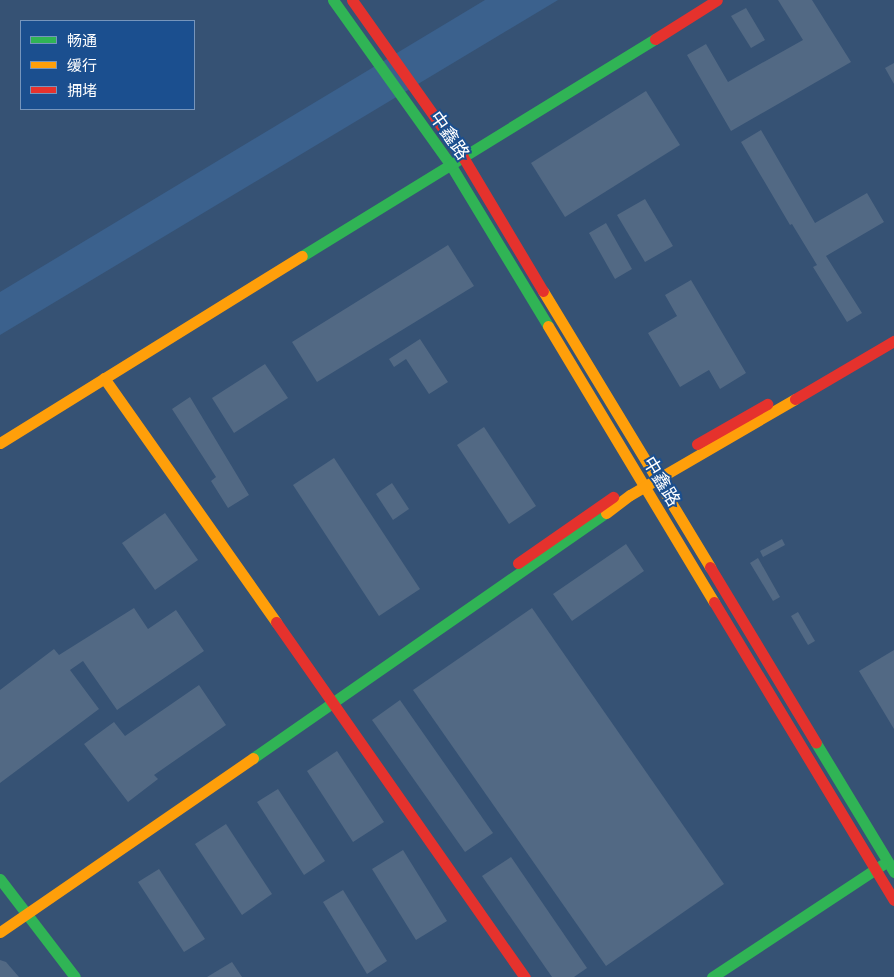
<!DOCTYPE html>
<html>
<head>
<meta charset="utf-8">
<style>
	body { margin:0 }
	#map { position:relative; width:894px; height:977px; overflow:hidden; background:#365274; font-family:Manrope,"Noto Sans SC",sans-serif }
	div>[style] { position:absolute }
	.water>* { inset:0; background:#3b618d }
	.building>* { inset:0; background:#526984 }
	.fast>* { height:11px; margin:-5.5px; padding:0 5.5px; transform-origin:5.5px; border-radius:5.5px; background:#30b455 }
	.slow>* { height:11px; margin:-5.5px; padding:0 5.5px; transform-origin:5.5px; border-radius:5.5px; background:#ff9f0a }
	.jam>* { height:11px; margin:-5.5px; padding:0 5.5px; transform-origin:5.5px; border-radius:5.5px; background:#e5322d }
	span { translate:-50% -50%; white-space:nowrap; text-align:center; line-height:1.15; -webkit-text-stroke:4px #1b4f8f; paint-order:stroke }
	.street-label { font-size:18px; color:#fff }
	.legend { position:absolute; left:20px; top:20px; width:175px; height:90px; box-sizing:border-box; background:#1b4f8f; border:1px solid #7695bc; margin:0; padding:6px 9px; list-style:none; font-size:15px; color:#fff }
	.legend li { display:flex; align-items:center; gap:10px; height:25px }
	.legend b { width:25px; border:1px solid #7695bc }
</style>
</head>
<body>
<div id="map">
	<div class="water">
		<div style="clip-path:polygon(485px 0,558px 0,0 335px,0 292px)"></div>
	</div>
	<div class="building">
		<div style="clip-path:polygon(778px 0,812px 0,851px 62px,731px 131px,687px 55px,706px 44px,728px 82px,803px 40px)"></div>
		<div style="clip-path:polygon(746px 8px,765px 40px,751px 48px,731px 16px)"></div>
		<div style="clip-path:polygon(894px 63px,894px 84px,885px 68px)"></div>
		<div style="clip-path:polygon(646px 91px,680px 145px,565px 217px,531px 163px)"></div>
		<div style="clip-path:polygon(761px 130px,815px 223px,867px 193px,884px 222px,826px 256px,862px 313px,847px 322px,813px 267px,817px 265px,792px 224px,790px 225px,741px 142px)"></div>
		<div style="clip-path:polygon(645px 199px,673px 246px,645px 262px,617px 215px)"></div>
		<div style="clip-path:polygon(606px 223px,632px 269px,615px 279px,589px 233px)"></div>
		<div style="clip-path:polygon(448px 245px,474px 286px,317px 382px,292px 342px)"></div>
		<div style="clip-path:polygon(691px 280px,746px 373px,720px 389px,709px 370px,680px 387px,648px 333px,677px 316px,665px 295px)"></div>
		<div style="clip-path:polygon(420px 339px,448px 382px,429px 394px,406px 359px,394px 367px,389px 359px)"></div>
		<div style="clip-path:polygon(265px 364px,288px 398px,234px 433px,212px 398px)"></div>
		<div style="clip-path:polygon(190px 397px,249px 495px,228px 508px,211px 481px,216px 477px,172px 409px)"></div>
		<div style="clip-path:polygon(484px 427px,536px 506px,509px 524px,457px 445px)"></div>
		<div style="clip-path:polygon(334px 458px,420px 589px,379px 616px,293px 485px)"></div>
		<div style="clip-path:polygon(392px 483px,409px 509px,393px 520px,376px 494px)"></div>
		<div style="clip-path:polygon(165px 513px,198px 560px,155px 590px,122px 543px)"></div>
		<div style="clip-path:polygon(782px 539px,785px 545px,763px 557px,760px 551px)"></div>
		<div style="clip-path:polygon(626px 544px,644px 571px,572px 621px,553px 594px)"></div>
		<div style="clip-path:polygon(758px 558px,780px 597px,773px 601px,750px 563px)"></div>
		<div style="clip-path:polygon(134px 608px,148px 629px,176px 610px,204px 651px,117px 710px,83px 661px,70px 670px,99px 709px,0 783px,0 690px,54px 649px,59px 655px)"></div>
		<div style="clip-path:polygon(532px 608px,724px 884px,606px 966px,413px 690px)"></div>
		<div style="clip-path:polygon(798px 612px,815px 641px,808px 645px,791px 616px)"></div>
		<div style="clip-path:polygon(894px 650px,894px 729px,859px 671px)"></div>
		<div style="clip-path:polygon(199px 685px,226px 725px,154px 775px,158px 779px,128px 802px,84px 744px,114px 722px,125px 736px)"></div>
		<div style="clip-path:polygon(400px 700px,493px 833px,465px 852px,372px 720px)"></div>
		<div style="clip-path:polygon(337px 751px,384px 822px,353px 842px,307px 771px)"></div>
		<div style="clip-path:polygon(278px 789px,325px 861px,304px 875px,257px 802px)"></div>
		<div style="clip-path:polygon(226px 824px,272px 894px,242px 915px,195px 844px)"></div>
		<div style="clip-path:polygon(403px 850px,447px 921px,416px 940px,372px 869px)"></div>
		<div style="clip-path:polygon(511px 857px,587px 968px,574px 977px,552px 977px,482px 876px)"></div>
		<div style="clip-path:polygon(159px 869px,205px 939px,184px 952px,138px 882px)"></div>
		<div style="clip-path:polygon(343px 890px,387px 961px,367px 974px,323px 902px)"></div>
		<div style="clip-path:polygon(0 960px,6px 962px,19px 977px,0 977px)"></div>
		<div style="clip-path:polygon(232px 962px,242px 977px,207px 977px)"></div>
	</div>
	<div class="fast">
		<div style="left:333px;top:0;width:201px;rotate:54.5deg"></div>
		<div style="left:450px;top:164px;width:189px;rotate:58.8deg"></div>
		<div style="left:302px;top:256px;width:414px;rotate:-31.6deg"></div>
		<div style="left:816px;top:743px;width:151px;rotate:58.8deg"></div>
		<div style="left:253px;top:758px;width:430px;rotate:-34.8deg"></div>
		<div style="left:0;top:879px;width:123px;rotate:52.6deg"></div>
		<div style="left:712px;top:977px;width:204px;rotate:-33.4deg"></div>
	</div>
	<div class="slow">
		<div style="left:543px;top:291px;width:323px;rotate:58.8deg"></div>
		<div style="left:548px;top:326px;width:322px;rotate:59deg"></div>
		<div style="left:104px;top:378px;width:299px;rotate:54.8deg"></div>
		<div style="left:0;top:443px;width:355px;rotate:-31.8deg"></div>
		<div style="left:606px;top:513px;width:30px;rotate:-37deg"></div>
		<div style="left:630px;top:495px;width:191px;rotate:-30.2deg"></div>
		<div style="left:0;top:932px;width:307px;rotate:-34.5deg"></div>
	</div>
	<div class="jam">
		<div style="left:352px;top:0;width:192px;rotate:54.7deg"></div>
		<div style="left:463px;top:157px;width:156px;rotate:59.2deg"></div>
		<div style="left:655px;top:39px;width:73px;rotate:-32.2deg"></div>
		<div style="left:795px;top:399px;width:115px;rotate:-30.4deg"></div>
		<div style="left:697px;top:444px;width:81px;rotate:-29.7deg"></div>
		<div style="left:518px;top:563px;width:116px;rotate:-34.8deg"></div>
		<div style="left:710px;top:567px;width:205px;rotate:58.9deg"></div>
		<div style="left:714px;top:602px;width:348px;rotate:58.9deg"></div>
		<div style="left:276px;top:622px;width:434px;rotate:55deg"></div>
	</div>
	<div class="street-label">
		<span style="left:450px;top:135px;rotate:55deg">中鑫路</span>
		<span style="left:662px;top:481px;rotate:59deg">中鑫路</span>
	</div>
	<ul class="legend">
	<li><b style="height:6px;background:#30b455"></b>畅通</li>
	<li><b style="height:6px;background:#ff9f0a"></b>缓行</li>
	<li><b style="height:6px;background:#e5322d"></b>拥堵</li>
	</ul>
</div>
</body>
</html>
